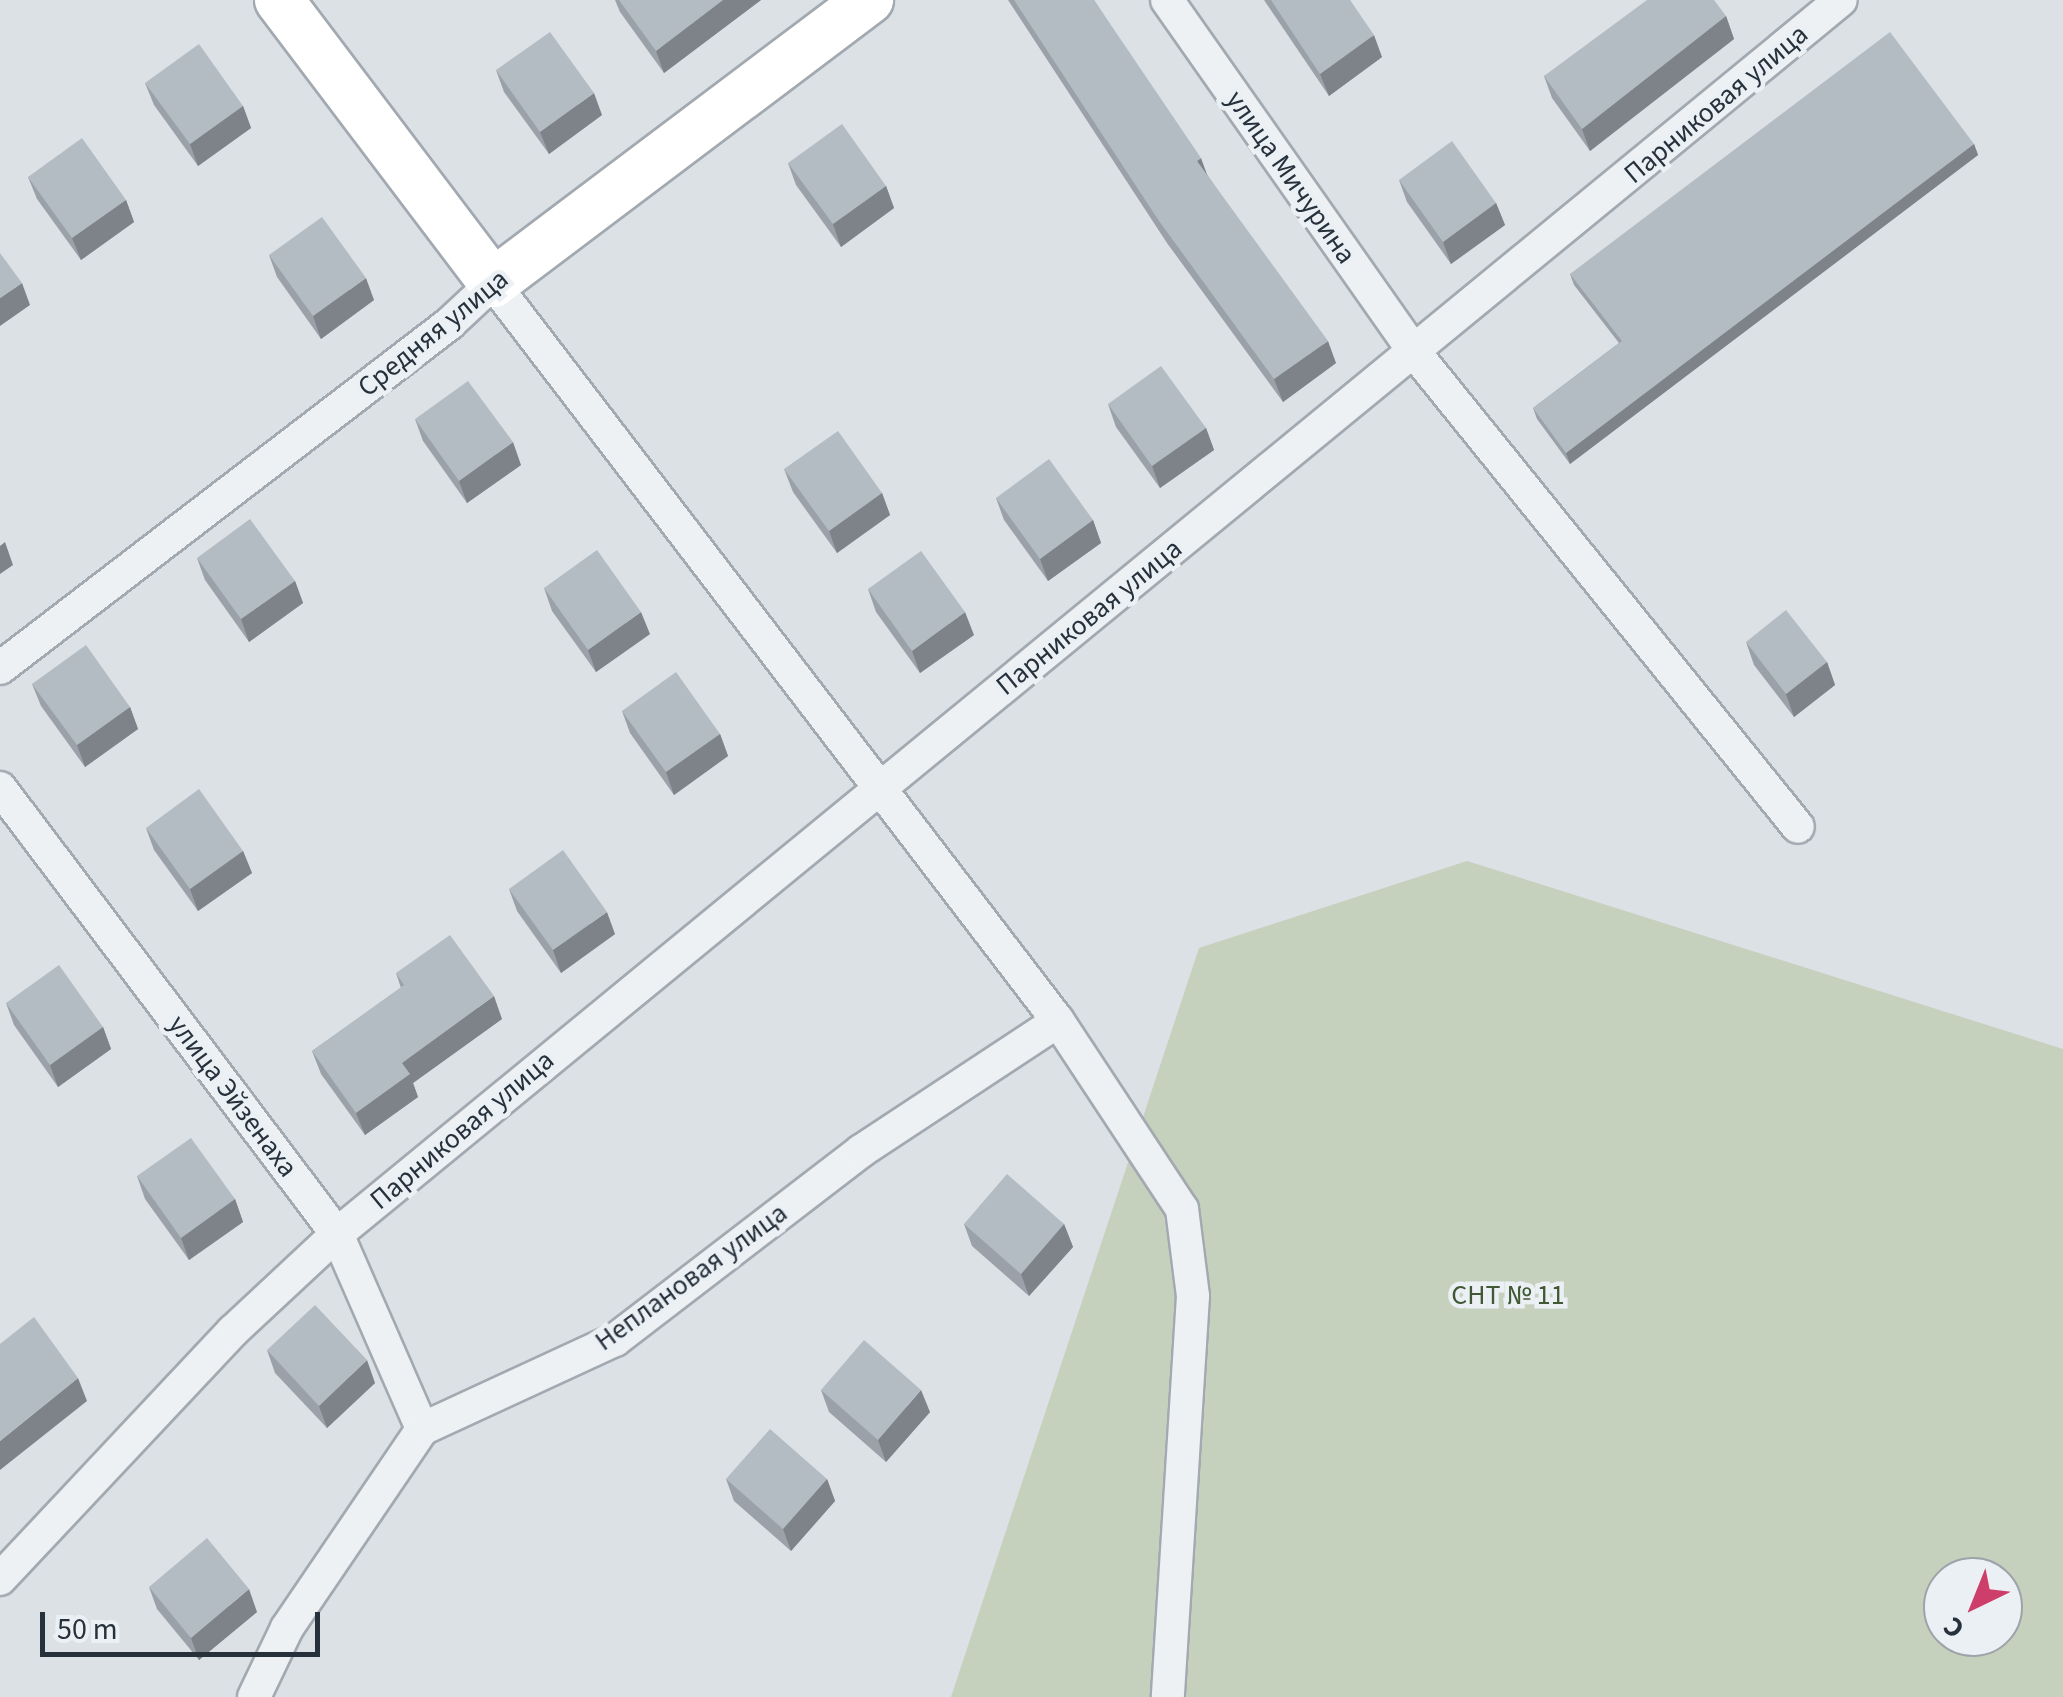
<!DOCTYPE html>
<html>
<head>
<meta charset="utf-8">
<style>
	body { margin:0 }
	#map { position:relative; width:2063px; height:1697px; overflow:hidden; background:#dce1e6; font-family:"Source Sans 3",sans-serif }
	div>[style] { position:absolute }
	.green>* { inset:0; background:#c5d0bd }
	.roads { filter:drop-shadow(2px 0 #a2a9b0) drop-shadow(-2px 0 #a2a9b0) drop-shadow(0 2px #a2a9b0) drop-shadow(0 -2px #a2a9b0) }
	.minor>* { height:32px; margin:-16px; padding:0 16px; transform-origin:16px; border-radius:16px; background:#eef1f4 }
	.secondary>* { height:48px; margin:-24px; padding:0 24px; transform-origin:24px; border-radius:24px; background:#fff }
	.wall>* { inset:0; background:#9aa1a8 }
	.shaded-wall>* { inset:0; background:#7d8388 }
	.building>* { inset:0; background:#b3bbc3 }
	span { translate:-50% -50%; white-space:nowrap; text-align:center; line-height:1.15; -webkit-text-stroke:9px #ebf0f4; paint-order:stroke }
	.street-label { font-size:28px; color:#26313c }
	.park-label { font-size:28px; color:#405833 }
	.north { position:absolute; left:1923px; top:1557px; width:100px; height:100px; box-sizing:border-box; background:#ebf0f4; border:2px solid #9ca4aa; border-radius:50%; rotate:223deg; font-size:28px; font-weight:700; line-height:40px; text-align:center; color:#26313c }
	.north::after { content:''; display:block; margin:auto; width:35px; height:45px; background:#cd3f6a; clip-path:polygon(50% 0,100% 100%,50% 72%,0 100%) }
	.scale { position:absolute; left:40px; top:1612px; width:280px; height:45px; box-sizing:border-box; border:5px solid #26313c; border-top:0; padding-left:12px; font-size:30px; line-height:35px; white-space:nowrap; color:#26313c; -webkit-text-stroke:8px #ebf0f4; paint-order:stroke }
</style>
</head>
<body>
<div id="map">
	<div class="green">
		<div style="clip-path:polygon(evenodd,1467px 861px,2063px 1049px,2063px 1697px,951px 1697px,1199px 948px,1467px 861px,1943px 1577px,2003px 1577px,2003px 1637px,1943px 1637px,1943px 1577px)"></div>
	</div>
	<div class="roads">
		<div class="minor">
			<div style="left:1167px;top:0;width:431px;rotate:54.9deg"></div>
			<div style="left:1415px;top:353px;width:609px;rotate:51.06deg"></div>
			<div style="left:0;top:668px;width:566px;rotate:-37.46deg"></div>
			<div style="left:449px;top:324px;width:60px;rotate:-43deg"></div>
			<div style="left:493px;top:283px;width:929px;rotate:52.56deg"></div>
			<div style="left:1058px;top:1021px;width:225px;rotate:56.6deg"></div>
			<div style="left:1182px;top:1209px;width:88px;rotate:82.8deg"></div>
			<div style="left:1193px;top:1296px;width:402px;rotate:93.6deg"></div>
			<div style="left:0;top:788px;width:559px;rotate:52.93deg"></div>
			<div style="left:337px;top:1234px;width:213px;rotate:66.4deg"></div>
			<div style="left:0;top:1579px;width:340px;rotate:-46.8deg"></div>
			<div style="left:233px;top:1331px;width:142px;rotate:-43deg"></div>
			<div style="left:337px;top:1234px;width:1945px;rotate:-39.37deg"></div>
			<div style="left:254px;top:1697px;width:76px;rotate:-64.4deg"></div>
			<div style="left:287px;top:1628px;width:240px;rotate:-55.8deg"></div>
			<div style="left:422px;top:1429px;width:213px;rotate:-24.8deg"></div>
			<div style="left:615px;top:1340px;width:310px;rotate:-37.5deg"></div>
			<div style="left:861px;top:1151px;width:236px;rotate:-33.4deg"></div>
		</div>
		<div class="secondary">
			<div style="left:279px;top:0;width:355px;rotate:52.9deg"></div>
			<div style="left:493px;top:283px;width:471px;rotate:-37deg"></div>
		</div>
	</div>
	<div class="wall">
		<div style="clip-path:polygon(615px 0,761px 0,664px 73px,620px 12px)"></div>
		<div style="clip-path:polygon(1008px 0,1094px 0,1208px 176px,1336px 363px,1283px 402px,1167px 243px)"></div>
		<div style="clip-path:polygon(1264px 0,1350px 0,1382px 57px,1329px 96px)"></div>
		<div style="clip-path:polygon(1726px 16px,1734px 39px,1590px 151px,1552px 98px,1544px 76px)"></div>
		<div style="clip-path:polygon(496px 70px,602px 115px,549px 154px,504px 92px)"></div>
		<div style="clip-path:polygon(145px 83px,243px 106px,251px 128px,198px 166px,154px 105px)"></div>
		<div style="clip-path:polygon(1974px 144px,1978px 155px,1570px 464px,1537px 419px,1533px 408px,1619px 343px,1574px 285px,1570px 274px)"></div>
		<div style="clip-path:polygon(788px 163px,886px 186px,894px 208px,841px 247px,796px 185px)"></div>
		<div style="clip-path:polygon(28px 177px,126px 200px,134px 222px,81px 260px,37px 199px)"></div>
		<div style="clip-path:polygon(1399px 180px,1496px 203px,1505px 225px,1451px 264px,1407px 202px)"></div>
		<div style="clip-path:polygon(269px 255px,374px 300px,321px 339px,277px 277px)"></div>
		<div style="clip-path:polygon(1108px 404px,1206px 428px,1214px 450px,1160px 488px,1116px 427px)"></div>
		<div style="clip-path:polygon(415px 419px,521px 465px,467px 503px,423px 441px)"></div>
		<div style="clip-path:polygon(784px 469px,882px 493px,890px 515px,837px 553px,793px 492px)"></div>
		<div style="clip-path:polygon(996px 498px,1093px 520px,1101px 543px,1048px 581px,1004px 520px)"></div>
		<div style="clip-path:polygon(197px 558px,295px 581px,303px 603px,249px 642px,205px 580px)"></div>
		<div style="clip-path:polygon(544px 588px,650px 634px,596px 672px,552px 611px)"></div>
		<div style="clip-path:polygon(868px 589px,974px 635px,920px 673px,876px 612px)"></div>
		<div style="clip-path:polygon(1746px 642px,1827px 662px,1835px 685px,1794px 717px,1754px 665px)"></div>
		<div style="clip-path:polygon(32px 684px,130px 707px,138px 729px,85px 767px,41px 706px)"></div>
		<div style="clip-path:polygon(622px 711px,720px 734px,728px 756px,674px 795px,630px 733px)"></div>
		<div style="clip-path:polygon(146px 828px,243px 851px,252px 873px,198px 911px,154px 850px)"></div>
		<div style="clip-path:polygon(509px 889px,615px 934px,561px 973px,517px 911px)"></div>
		<div style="clip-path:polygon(396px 973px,502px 1019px,413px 1083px,418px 1097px,365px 1135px,321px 1074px,312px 1051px,401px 988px)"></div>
		<div style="clip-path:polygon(6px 1003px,103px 1027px,111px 1049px,58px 1087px,14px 1025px)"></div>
		<div style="clip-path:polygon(137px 1176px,235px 1199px,243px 1222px,189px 1260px,145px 1199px)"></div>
		<div style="clip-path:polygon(964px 1224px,1064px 1224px,1073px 1247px,1029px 1296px,972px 1246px)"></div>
		<div style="clip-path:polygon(267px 1350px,375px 1383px,327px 1428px,275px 1373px)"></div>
		<div style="clip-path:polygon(821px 1390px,930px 1412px,886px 1462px,829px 1412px)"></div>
		<div style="clip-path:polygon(726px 1479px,827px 1479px,835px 1501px,791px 1551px,734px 1501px)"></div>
		<div style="clip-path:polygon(149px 1587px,257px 1612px,199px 1660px,157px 1609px)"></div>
	</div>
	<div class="shaded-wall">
		<div style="clip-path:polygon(723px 0,761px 0,664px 73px,656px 51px)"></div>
		<div style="clip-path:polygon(1726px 16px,1734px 39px,1590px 151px,1582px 129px)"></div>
		<div style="clip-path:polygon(1374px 35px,1382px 57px,1329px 96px,1320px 74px)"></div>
		<div style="clip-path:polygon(594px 93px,602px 115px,549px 154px,540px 132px)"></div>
		<div style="clip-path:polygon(243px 106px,251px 128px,198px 166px,190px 144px)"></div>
		<div style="clip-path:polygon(1974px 144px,1978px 155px,1570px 464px,1566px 453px)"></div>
		<div style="clip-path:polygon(1201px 158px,1209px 180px,1197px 161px)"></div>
		<div style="clip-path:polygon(886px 186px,894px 208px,841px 247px,833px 224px)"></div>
		<div style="clip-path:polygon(126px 200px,134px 222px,81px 260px,72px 238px)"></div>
		<div style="clip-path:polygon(1496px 203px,1505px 225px,1451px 264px,1443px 242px)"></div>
		<div style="clip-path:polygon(366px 278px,374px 300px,321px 339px,313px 316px)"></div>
		<div style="clip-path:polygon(22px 283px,30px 305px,0 326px,0 298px)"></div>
		<div style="clip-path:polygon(1328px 341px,1336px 363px,1283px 402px,1274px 379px)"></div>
		<div style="clip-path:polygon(1206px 428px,1214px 450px,1160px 488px,1152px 466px)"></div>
		<div style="clip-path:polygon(513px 442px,521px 465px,467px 503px,459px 481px)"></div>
		<div style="clip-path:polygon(882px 493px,890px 515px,837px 553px,829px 531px)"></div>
		<div style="clip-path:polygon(1093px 520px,1101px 543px,1048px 581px,1040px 559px)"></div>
		<div style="clip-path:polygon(5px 542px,13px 565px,0 574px,0 546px)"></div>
		<div style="clip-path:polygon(295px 581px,303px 603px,249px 642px,241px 619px)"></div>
		<div style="clip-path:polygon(641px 612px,650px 634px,596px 672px,588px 650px)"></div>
		<div style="clip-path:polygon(965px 612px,974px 635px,920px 673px,912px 651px)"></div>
		<div style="clip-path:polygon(1827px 662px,1835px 685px,1794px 717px,1786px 694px)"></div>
		<div style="clip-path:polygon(130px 707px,138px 729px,85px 767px,77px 745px)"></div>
		<div style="clip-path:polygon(720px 734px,728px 756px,674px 795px,666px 772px)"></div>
		<div style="clip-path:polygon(243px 851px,252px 873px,198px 911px,190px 889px)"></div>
		<div style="clip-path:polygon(607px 912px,615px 934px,561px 973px,553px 950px)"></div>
		<div style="clip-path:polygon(494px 996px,502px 1019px,413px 1083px,418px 1097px,365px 1135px,356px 1113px,402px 1063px)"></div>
		<div style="clip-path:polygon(103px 1027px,111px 1049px,58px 1087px,50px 1065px)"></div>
		<div style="clip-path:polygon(235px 1199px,243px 1222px,189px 1260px,181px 1238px)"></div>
		<div style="clip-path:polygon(1064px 1224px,1073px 1247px,1029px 1296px,1021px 1274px)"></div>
		<div style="clip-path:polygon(367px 1360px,375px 1383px,327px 1428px,319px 1406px)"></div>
		<div style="clip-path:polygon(78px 1378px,87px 1401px,0 1470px,0 1441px)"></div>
		<div style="clip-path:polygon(921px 1390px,930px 1412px,886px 1462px,878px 1440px)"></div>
		<div style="clip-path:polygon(827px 1479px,835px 1501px,791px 1551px,783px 1529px)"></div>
		<div style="clip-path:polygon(249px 1589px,257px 1612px,199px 1660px,191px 1638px)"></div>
	</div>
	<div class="building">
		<div style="clip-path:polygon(619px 0,723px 0,656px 51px)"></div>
		<div style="clip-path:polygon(1014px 0,1094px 0,1201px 158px,1197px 161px,1328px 341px,1274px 379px,1159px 221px)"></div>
		<div style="clip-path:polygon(1271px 0,1350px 0,1374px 35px,1320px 74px)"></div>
		<div style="clip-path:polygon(1647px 0,1714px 0,1726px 16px,1582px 129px,1544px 76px)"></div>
		<div style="clip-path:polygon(550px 32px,594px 93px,540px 132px,496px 70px)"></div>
		<div style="clip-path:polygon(1890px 32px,1974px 144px,1566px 453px,1533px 408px,1622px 341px,1570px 274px)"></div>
		<div style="clip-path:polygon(199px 44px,243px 106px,190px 144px,145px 83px)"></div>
		<div style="clip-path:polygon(842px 124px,886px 186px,833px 224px,788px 163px)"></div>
		<div style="clip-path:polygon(82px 138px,126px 200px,72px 238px,28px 177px)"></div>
		<div style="clip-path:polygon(1452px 141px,1496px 203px,1443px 242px,1399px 180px)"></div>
		<div style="clip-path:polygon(322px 217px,366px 278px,313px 316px,269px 255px)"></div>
		<div style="clip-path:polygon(0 253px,22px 283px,0 298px)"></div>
		<div style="clip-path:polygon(1161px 366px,1206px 428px,1152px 466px,1108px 404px)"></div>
		<div style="clip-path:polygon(468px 381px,513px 442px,459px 481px,415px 419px)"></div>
		<div style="clip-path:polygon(838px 431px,882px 493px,829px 531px,784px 469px)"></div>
		<div style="clip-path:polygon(1049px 459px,1093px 520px,1040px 559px,996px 498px)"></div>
		<div style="clip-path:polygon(250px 519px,295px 581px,241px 619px,197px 558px)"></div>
		<div style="clip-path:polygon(597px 550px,641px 612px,588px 650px,544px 588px)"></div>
		<div style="clip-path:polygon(921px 551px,965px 612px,912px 651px,868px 589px)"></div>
		<div style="clip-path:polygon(1786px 610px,1827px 662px,1786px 694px,1746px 642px)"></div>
		<div style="clip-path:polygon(86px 645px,130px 707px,77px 745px,32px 684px)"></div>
		<div style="clip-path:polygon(676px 672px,720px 734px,666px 772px,622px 711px)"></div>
		<div style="clip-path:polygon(199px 789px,243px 851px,190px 889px,146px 828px)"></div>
		<div style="clip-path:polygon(563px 850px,607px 912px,553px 950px,509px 889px)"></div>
		<div style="clip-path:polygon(450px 935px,494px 996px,402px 1063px,410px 1074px,356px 1113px,312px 1051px,404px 985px,396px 973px)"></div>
		<div style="clip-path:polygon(59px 965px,103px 1027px,50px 1065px,6px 1003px)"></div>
		<div style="clip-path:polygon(191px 1138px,235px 1199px,181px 1238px,137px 1176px)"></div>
		<div style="clip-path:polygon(1007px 1174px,1064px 1224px,1021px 1274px,964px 1224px)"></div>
		<div style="clip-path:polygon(315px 1305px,367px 1360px,319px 1406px,267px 1350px)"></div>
		<div style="clip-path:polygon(34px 1317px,78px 1378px,0 1441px,0 1344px)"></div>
		<div style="clip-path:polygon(864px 1340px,921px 1390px,878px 1440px,821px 1390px)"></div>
		<div style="clip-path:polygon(770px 1429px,827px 1479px,783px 1529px,726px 1479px)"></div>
		<div style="clip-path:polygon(207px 1538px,249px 1589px,191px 1638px,149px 1587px)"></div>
	</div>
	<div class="street-label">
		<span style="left:1716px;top:104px;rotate:-40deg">Парниковая улица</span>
		<span style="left:1291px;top:177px;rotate:55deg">улица Мичурина</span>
		<span style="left:433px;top:333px;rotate:-39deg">Средняя улица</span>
		<span style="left:1089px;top:617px;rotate:-39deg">Парниковая улица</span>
		<span style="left:233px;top:1096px;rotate:53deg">улица Эйзенаха</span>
		<span style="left:462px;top:1130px;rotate:-40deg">Парниковая улица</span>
		<span style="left:691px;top:1277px;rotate:-36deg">Неплановая улица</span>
	</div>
	<div class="park-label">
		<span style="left:1508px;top:1295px">СНТ № 11</span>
	</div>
	<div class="north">С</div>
	<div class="scale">50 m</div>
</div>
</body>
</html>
